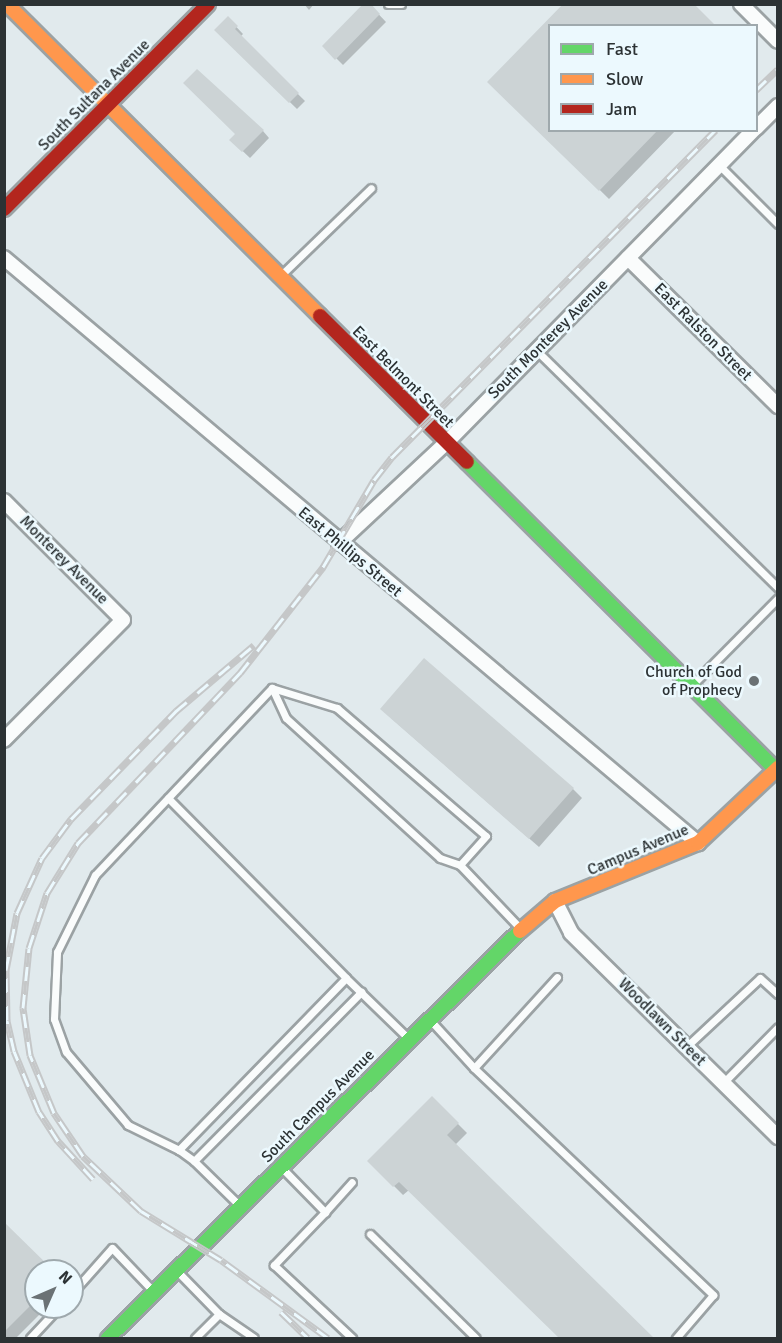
<!DOCTYPE html>
<html>
<head>
<meta charset="utf-8">
<style>
	body { margin:0 }
	#map { position:relative; width:782px; height:1343px; overflow:hidden; background:#e1eaed; font-family:Signika,sans-serif }
	div>[style] { position:absolute }
	.shadow>* { inset:0; background:#0003 }
	.building>* { inset:0; background:#ccd3d5 }
	.roads { filter:drop-shadow(2px 0 #9ba2a4) drop-shadow(-2px 0 #9ba2a4) drop-shadow(0 2px #9ba2a4) drop-shadow(0 -2px #9ba2a4) }
	.lane>* { height:7px; margin:-3.5px; padding:0 3.5px; transform-origin:3.5px; border-radius:3.5px; background:#fafcfc }
	.street>* { height:14px; margin:-7px; padding:0 7px; transform-origin:7px; border-radius:7px; background:#fafcfc }
	.fast>* { height:14px; margin:-7px; padding:0 7px; transform-origin:7px; border-radius:7px; background:#63d668 }
	.slow>* { height:14px; margin:-7px; padding:0 7px; transform-origin:7px; border-radius:7px; background:#ff974d }
	.jam>* { height:14px; margin:-7px; padding:0 7px; transform-origin:7px; border-radius:7px; background:#b3261e }
	.rail>* { height:7px; margin-top:-3.5px; transform-origin:0; background:repeating-linear-gradient(90deg,#ecf9fe 0 14px,#c5c7c8 0 28px); box-sizing:border-box; border-block:2px solid #c5c7c8 }
	.dots>* { width:16px; height:16px; translate:-50% -50%; box-sizing:border-box; border:3px solid #ecf9fe; border-radius:50% }
	span { translate:-50% -50%; white-space:nowrap; text-align:center; line-height:1.15; -webkit-text-stroke:5px #ecf9fe; paint-order:stroke }
	.street-label { font-size:16px; color:#2c3234 }
	.poi-label { font-size:16px; color:#2c3234 }
	.right { translate:-100% -50%; text-align:right }
	.frame { position:absolute; inset:0; border:6px solid #2c3234; pointer-events:none }
	.legend { position:absolute; left:548px; top:24px; width:210px; height:108px; box-sizing:border-box; background:#ecf9fe; border:2px solid #9fa9ad; margin:0; padding:8px 10px; list-style:none; font-size:18px; color:#2c3234 }
	.legend li { display:flex; align-items:center; gap:12px; height:30px }
	.legend b { width:30px; border:2px solid #9fa9ad }
	.north { position:absolute; left:24px; top:1259px; width:60px; height:60px; box-sizing:border-box; background:#ecf9fe; border:2px solid #9fa9ad; border-radius:50%; rotate:45deg; font-size:16px; font-weight:700; line-height:24px; text-align:center; color:#2c3234 }
	.north::after { content:''; display:block; margin:auto; width:21px; height:27px; background:#6b7275; clip-path:polygon(50% 0,100% 100%,50% 72%,0 100%) }
</style>
</head>
<body>
<div id="map">
	<div class="shadow">
		<div style="clip-path:polygon(304px 4px,314px 4px,309px 10px)"></div>
		<div style="clip-path:polygon(369px 4px,386px 22px,343px 65px,324px 46px)"></div>
		<div style="clip-path:polygon(228px 18px,243px 34px,240px 37px,305px 101px,297px 109px,216px 30px)"></div>
		<div style="clip-path:polygon(550px 26px,550px 130px,676px 130px,609px 199px,490px 82px)"></div>
		<div style="clip-path:polygon(263px 131px,269px 138px,250px 158px,231px 140px,237px 134px)"></div>
		<div style="clip-path:polygon(391px 718px,573px 789px,582px 798px,539px 847px)"></div>
		<div style="clip-path:polygon(432px 1098px,467px 1133px,455px 1145px,652px 1338px,560px 1338px,409px 1190px,403px 1195px,369px 1161px)"></div>
		<div style="clip-path:polygon(4px 1224px,52px 1271px,36px 1271px,36px 1307px,47px 1307px,16px 1338px,4px 1338px)"></div>
	</div>
	<div class="building">
		<div style="clip-path:polygon(363px 4px,371px 4px,380px 14px,335px 60px,322px 46px)"></div>
		<div style="clip-path:polygon(563px 4px,694px 4px,716px 26px,549px 26px,549px 130px,658px 130px,599px 191px,487px 82px)"></div>
		<div style="clip-path:polygon(228px 16px,238px 26px,235px 29px,299px 93px,289px 103px,214px 30px)"></div>
		<div style="clip-path:polygon(197px 69px,264px 130px,242px 152px,229px 140px,235px 134px,183px 83px)"></div>
		<div style="clip-path:polygon(424px 658px,574px 788px,529px 839px,380px 709px)"></div>
		<div style="clip-path:polygon(432px 1096px,459px 1123px,447px 1135px,654px 1338px,559px 1338px,399px 1182px,393px 1187px,367px 1161px)"></div>
		<div style="clip-path:polygon(4px 1222px,54px 1271px,36px 1271px,36px 1300px,4px 1332px)"></div>
	</div>
	<div class="roads">
		<div class="lane">
			<div style="left:388px;top:4px;width:13px"></div>
			<div style="left:719px;top:165px;width:83px;rotate:45deg"></div>
			<div style="left:281px;top:275px;width:125px;rotate:-44deg"></div>
			<div style="left:537px;top:351px;width:338px;rotate:44.5deg"></div>
			<div style="left:693px;top:684px;width:121px;rotate:-45.3deg"></div>
			<div style="left:272px;top:688px;width:33px;rotate:65deg"></div>
			<div style="left:286px;top:718px;width:208px;rotate:42.3deg"></div>
			<div style="left:440px;top:858px;width:21px;rotate:19deg"></div>
			<div style="left:168px;top:798px;width:253px;rotate:45.3deg"></div>
			<div style="left:346px;top:978px;width:240px;rotate:134.2deg"></div>
			<div style="left:179px;top:1150px;width:57px;rotate:-153.9deg"></div>
			<div style="left:128px;top:1125px;width:96px;rotate:-130.3deg"></div>
			<div style="left:66px;top:1052px;width:35px;rotate:-110deg"></div>
			<div style="left:54px;top:1019px;width:67px;rotate:-87.4deg"></div>
			<div style="left:57px;top:952px;width:86px;rotate:-63.7deg"></div>
			<div style="left:95px;top:875px;width:257px;rotate:-46.6deg"></div>
			<div style="left:272px;top:688px;width:68px;rotate:17.1deg"></div>
			<div style="left:337px;top:708px;width:196px;rotate:40.7deg"></div>
			<div style="left:486px;top:836px;width:39px;rotate:132deg"></div>
			<div style="left:460px;top:865px;width:88px;rotate:46.4deg"></div>
			<div style="left:346px;top:978px;width:88px;rotate:44.1deg"></div>
			<div style="left:431px;top:1021px;width:64px;rotate:47.5deg"></div>
			<div style="left:474px;top:1068px;width:123px;rotate:-47.6deg"></div>
			<div style="left:686px;top:1047px;width:101px;rotate:-43deg"></div>
			<div style="left:760px;top:978px;width:24px;rotate:42deg"></div>
			<div style="left:474px;top:1068px;width:330px;rotate:43.5deg"></div>
			<div style="left:713px;top:1295px;width:57px;rotate:130.7deg"></div>
			<div style="left:723px;top:1083px;width:78px;rotate:-45.5deg"></div>
			<div style="left:179px;top:1150px;width:19px;rotate:36deg"></div>
			<div style="left:282px;top:1168px;width:62px;rotate:45.7deg"></div>
			<div style="left:325px;top:1212px;width:40px;rotate:-48deg"></div>
			<div style="left:240px;top:1206px;width:64px;rotate:-135.6deg"></div>
			<div style="left:194px;top:1161px;width:238px;rotate:-45.3deg"></div>
			<div style="left:325px;top:1212px;width:74px;rotate:133.9deg"></div>
			<div style="left:274px;top:1265px;width:107px;rotate:43.1deg"></div>
			<div style="left:370px;top:1234px;width:148px;rotate:44.5deg"></div>
			<div style="left:178px;top:1272px;width:59px;rotate:45.7deg"></div>
			<div style="left:219px;top:1314px;width:42px;rotate:34.4deg"></div>
			<div style="left:72px;top:1293px;width:60px;rotate:-48.4deg"></div>
			<div style="left:112px;top:1248px;width:61px;rotate:46.3deg"></div>
			<div style="left:30px;top:1338px;width:42px;rotate:-46.9deg"></div>
			<div style="left:195px;top:1338px;width:34px;rotate:-45deg"></div>
		</div>
		<div class="street">
			<div style="left:741px;top:4px;width:52px;rotate:45deg"></div>
			<div style="left:756px;top:128px;width:31px;rotate:-45deg"></div>
			<div style="left:4px;top:258px;width:908px;rotate:40.13deg"></div>
			<div style="left:628px;top:258px;width:211px;rotate:44.6deg"></div>
			<div style="left:4px;top:501px;width:168px;rotate:45deg"></div>
			<div style="left:123px;top:620px;width:169px;rotate:134.8deg"></div>
			<div style="left:339px;top:543px;width:146px;rotate:-43.1deg"></div>
			<div style="left:446px;top:443px;width:439px;rotate:-45.5deg"></div>
			<div style="left:555px;top:901px;width:36px;rotate:63deg"></div>
			<div style="left:571px;top:933px;width:291px;rotate:44.6deg"></div>
		</div>
		<div class="fast">
			<div style="left:467px;top:462px;width:439px;rotate:44.9deg"></div>
			<div style="left:108px;top:1338px;width:579px;rotate:-44.65deg"></div>
		</div>
		<div class="slow">
			<div style="left:7px;top:4px;width:442px;rotate:44.9deg"></div>
			<div style="left:520px;top:931px;width:46px;rotate:-40.6deg"></div>
			<div style="left:555px;top:901px;width:154px;rotate:-22.1deg"></div>
			<div style="left:698px;top:843px;width:110px;rotate:-43.2deg"></div>
		</div>
		<div class="jam">
			<div style="left:4px;top:209px;width:289px;rotate:-45.1deg"></div>
			<div style="left:320px;top:316px;width:207px;rotate:44.8deg"></div>
		</div>
	</div>
	<div class="rail">
		<div style="left:756px;top:90px;width:30px;rotate:-44deg"></div>
		<div style="left:93px;top:1179px;width:52px;rotate:-132.6deg"></div>
		<div style="left:58px;top:1141px;width:35px;rotate:-123deg"></div>
		<div style="left:39px;top:1112px;width:66px;rotate:-112.3deg"></div>
		<div style="left:14px;top:1051px;width:32px;rotate:-103deg"></div>
		<div style="left:7px;top:1020px;width:50px;rotate:-91.1deg"></div>
		<div style="left:6px;top:970px;width:58px;rotate:-79.1deg"></div>
		<div style="left:17px;top:913px;width:60px;rotate:-65.6deg"></div>
		<div style="left:42px;top:858px;width:49px;rotate:-53.4deg"></div>
		<div style="left:71px;top:819px;width:151px;rotate:-45.8deg"></div>
		<div style="left:176px;top:711px;width:102px;rotate:-40.2deg"></div>
		<div style="left:281px;top:1312px;width:37px;rotate:44deg"></div>
		<div style="left:328px;top:1338px;width:132px;rotate:-143.9deg"></div>
		<div style="left:221px;top:1260px;width:94px;rotate:-148.5deg"></div>
		<div style="left:141px;top:1211px;width:80px;rotate:-136.5deg"></div>
		<div style="left:83px;top:1156px;width:52px;rotate:-124deg"></div>
		<div style="left:54px;top:1113px;width:63px;rotate:-112.5deg"></div>
		<div style="left:30px;top:1055px;width:48px;rotate:-98.5deg"></div>
		<div style="left:23px;top:1008px;width:60px;rotate:-84.3deg"></div>
		<div style="left:29px;top:948px;width:58px;rotate:-71.9deg"></div>
		<div style="left:47px;top:893px;width:59px;rotate:-58.2deg"></div>
		<div style="left:78px;top:843px;width:235px;rotate:-46.4deg"></div>
		<div style="left:240px;top:673px;width:135px;rotate:-51.9deg"></div>
		<div style="left:323px;top:567px;width:101px;rotate:-59.6deg"></div>
		<div style="left:374px;top:480px;width:29px;rotate:-52deg"></div>
		<div style="left:392px;top:457px;width:460px;rotate:-45.3deg"></div>
	</div>
	<div class="dots">
		<div style="left:754px;top:681px;background:#6b7275"></div>
	</div>
	<div class="street-label">
		<span style="left:94px;top:95px;rotate:-45deg">South Sultana Avenue</span>
		<span style="left:703px;top:332px;rotate:45deg">East Ralston Street</span>
		<span style="left:548px;top:339px;rotate:-45deg">South Monterey Avenue</span>
		<span style="left:403px;top:377px;rotate:45deg">East Belmont Street</span>
		<span style="left:350px;top:552px;rotate:40deg">East Phillips Street</span>
		<span style="left:64px;top:560px;rotate:45deg">Monterey Avenue</span>
		<span style="left:638px;top:850px;rotate:-23deg">Campus Avenue</span>
		<span style="left:662px;top:1022px;rotate:45deg">Woodlawn Street</span>
		<span style="left:318px;top:1106px;rotate:-45deg">South Campus Avenue</span>
	</div>
	<div class="poi-label">
		<span class="right" style="left:742px;top:681px">Church of God<br>of Prophecy</span>
	</div>
	<div class="frame"></div>
	<ul class="legend">
	<li><b style="height:8px;background:#63d668"></b>Fast</li>
	<li><b style="height:8px;background:#ff974d"></b>Slow</li>
	<li><b style="height:8px;background:#b3261e"></b>Jam</li>
	</ul>
	<div class="north">N</div>
</div>
</body>
</html>
